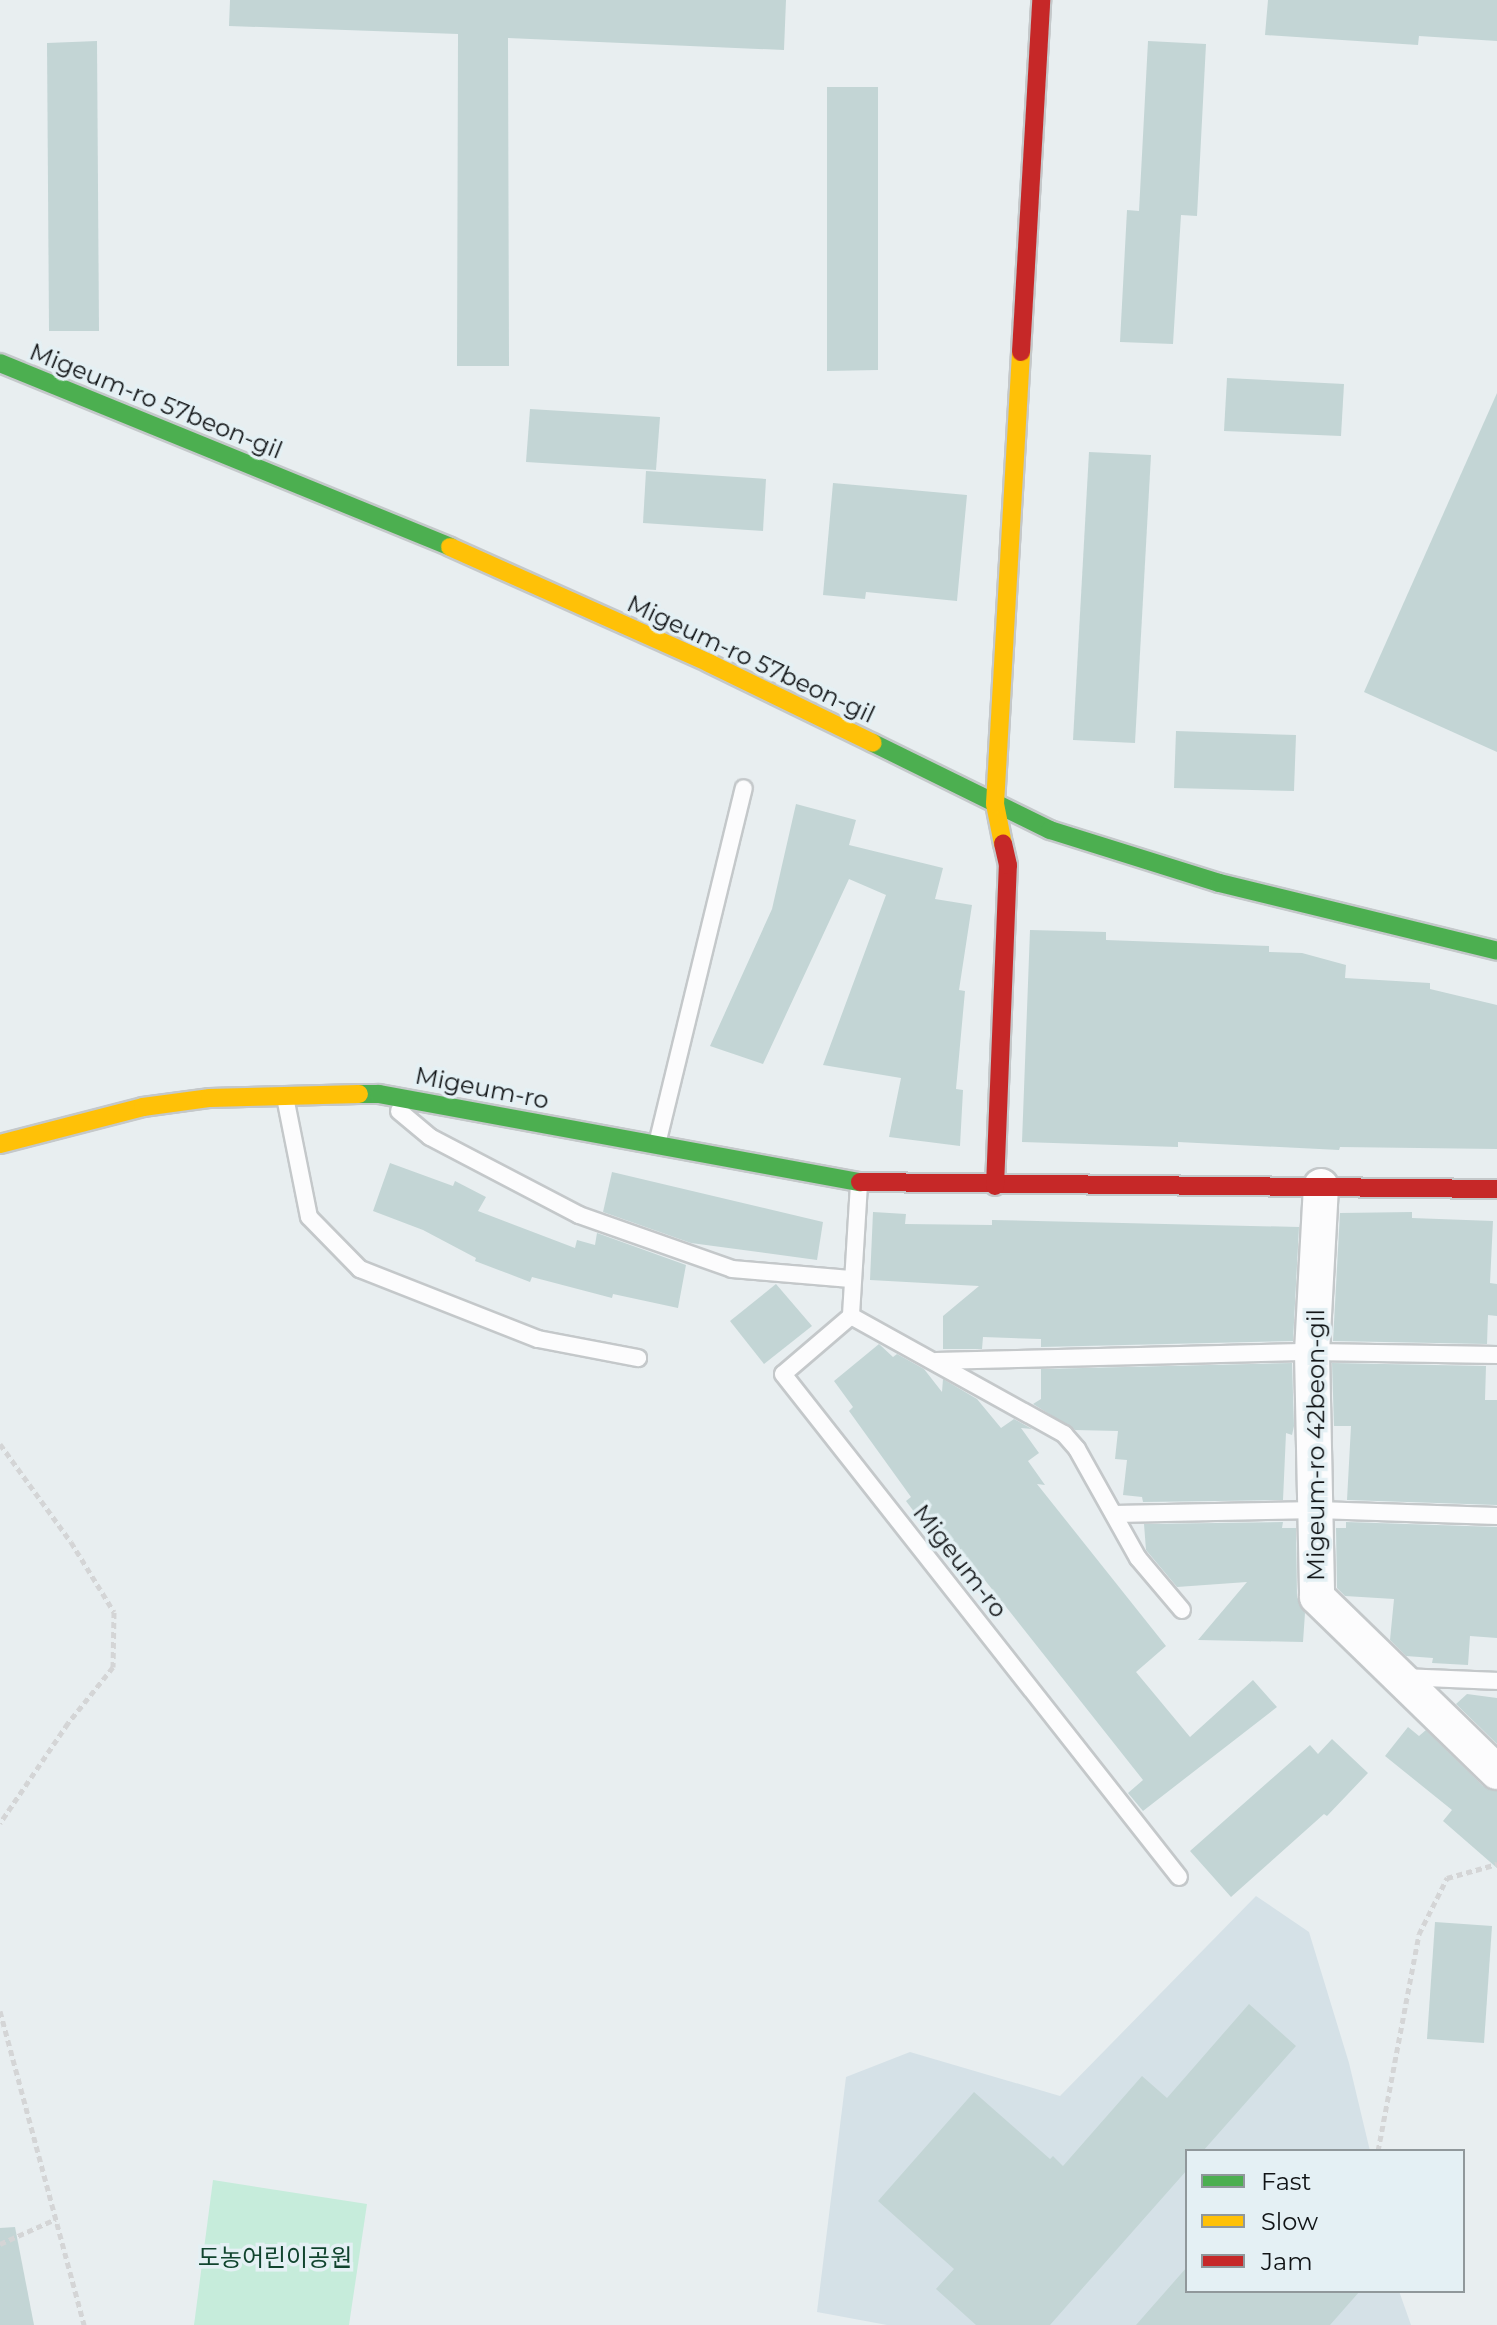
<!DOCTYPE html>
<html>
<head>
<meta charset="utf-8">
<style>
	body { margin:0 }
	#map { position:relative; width:1497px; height:2325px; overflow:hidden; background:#e8eef0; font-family:Montserrat,"Noto Sans KR",sans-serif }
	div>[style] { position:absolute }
	.built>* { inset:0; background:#d5e1e7 }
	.green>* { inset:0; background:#c6ecdb }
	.building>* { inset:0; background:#c3d5d5 }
	.path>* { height:5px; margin-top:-2.5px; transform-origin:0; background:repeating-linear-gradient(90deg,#d4d5d6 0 6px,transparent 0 10px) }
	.roads { filter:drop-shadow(2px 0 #c4c8ca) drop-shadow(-2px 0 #c4c8ca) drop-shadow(0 2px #c4c8ca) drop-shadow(0 -2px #c4c8ca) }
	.lane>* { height:16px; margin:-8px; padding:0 8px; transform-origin:8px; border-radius:8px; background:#fcfcfd }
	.street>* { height:34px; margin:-17px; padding:0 17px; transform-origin:17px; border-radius:17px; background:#fcfcfd }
	.fast>* { height:18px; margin:-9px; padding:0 9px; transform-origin:9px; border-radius:9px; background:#4caf50 }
	.slow>* { height:18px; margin:-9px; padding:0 9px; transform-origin:9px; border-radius:9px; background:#ffc107 }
	.jam>* { height:18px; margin:-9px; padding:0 9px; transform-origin:9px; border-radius:9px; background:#c62828 }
	span { translate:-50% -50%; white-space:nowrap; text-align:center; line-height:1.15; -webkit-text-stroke:7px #e4f0f4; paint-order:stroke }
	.street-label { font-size:24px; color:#111416 }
	.park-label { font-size:24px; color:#10442e }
	.legend { position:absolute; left:1185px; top:2149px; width:280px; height:144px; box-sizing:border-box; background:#e4f0f4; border:2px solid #90989b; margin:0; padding:10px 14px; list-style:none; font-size:24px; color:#111416 }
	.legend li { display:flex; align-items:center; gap:16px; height:40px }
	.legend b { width:40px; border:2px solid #90989b }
</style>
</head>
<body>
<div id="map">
	<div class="built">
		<div style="clip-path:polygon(1256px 1896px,1309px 1932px,1349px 2063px,1370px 2151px,1187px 2151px,1187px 2291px,1399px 2291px,1411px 2325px,887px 2325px,817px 2312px,846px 2077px,910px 2052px,1060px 2096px)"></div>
	</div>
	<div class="green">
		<div style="clip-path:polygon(213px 2180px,367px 2204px,349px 2325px,194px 2325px)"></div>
	</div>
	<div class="building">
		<div style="clip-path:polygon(230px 0,786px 0,784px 50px,508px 38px,509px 366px,457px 366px,458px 34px,229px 26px)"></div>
		<div style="clip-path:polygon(1268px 0,1497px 0,1497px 41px,1419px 36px,1418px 45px,1265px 35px)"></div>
		<div style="clip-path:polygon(97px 41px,99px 331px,49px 331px,47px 43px)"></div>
		<div style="clip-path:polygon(1148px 41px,1206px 44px,1197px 216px,1181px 215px,1173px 344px,1120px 342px,1127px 210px,1139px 211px)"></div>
		<div style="clip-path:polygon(827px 87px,878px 87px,878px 370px,827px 371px)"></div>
		<div style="clip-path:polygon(1227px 378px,1344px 384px,1341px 436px,1224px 431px)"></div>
		<div style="clip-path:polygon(1497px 393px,1497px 752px,1364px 692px)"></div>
		<div style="clip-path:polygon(530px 409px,660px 417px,656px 470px,526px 462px)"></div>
		<div style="clip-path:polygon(1089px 452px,1151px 455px,1135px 743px,1073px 740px)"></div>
		<div style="clip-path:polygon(646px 471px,766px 479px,763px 531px,643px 523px)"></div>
		<div style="clip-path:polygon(833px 483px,967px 495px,957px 601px,866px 592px,865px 599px,823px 595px)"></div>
		<div style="clip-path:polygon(1176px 731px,1296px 735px,1294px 791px,1174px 788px)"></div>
		<div style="clip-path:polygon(796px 804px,856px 820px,849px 845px,943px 868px,935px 899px,972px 905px,959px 990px,965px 991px,956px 1089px,963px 1090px,960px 1146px,889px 1137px,901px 1078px,823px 1065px,886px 895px,849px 879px,763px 1064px,710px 1046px,772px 909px)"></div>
		<div style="clip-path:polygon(1030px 930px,1106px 932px,1106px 940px,1269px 946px,1269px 952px,1302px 953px,1346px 965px,1345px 978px,1430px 983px,1430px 989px,1497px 1005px,1497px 1149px,1340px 1147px,1339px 1150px,1178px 1142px,1178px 1147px,1022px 1142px)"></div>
		<div style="clip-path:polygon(390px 1163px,453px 1186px,455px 1181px,486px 1197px,478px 1211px,575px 1248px,577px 1240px,595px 1245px,597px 1233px,686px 1265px,678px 1308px,613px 1294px,612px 1298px,532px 1277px,530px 1282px,475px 1261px,476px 1258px,423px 1230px,373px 1211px)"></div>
		<div style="clip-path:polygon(612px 1172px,823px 1222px,817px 1260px,691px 1243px,603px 1212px)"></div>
		<div style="clip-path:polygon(873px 1212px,906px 1214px,905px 1224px,992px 1225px,992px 1220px,1299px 1227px,1293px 1341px,1041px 1347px,1041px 1339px,983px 1337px,982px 1349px,943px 1349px,943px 1316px,979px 1286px,870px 1280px)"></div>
		<div style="clip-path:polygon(1412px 1212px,1412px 1218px,1493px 1221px,1490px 1283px,1497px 1284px,1497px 1316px,1488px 1315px,1487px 1344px,1333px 1341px,1340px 1213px)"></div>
		<div style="clip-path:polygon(776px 1284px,812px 1326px,764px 1364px,730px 1321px)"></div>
		<div style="clip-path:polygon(879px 1344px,893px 1357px,897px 1354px,924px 1369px,942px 1392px,943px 1379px,977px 1399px,1001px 1428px,1014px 1419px,1032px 1429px,1021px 1428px,1039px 1453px,1028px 1461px,1045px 1485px,1037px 1484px,1166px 1646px,1136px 1672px,1190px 1737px,1253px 1680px,1277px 1707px,1143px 1811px,1128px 1793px,1143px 1780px,953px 1540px,942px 1549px,906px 1501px,911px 1497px,849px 1411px,853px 1407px,834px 1381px)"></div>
		<div style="clip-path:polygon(1292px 1363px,1294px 1426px,1292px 1435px,1286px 1433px,1283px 1500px,1143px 1502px,1142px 1497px,1123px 1495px,1127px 1460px,1115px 1459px,1118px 1431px,1075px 1430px,1033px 1404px,1041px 1399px,1041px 1369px)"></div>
		<div style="clip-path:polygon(1332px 1363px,1486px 1366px,1485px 1400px,1497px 1400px,1497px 1505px,1347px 1500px,1351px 1426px,1334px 1426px)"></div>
		<div style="clip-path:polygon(1283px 1522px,1282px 1528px,1296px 1528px,1297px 1597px,1305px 1613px,1303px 1642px,1198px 1640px,1247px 1582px,1177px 1587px,1146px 1550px,1144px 1524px)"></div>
		<div style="clip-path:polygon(1346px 1522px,1497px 1527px,1497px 1638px,1470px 1636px,1468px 1665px,1432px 1663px,1433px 1658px,1406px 1656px,1390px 1640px,1394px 1599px,1345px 1596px,1337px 1588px,1336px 1528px,1346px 1528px)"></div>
		<div style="clip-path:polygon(1467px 1694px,1497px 1698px,1497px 1744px,1456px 1704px)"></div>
		<div style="clip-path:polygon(1408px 1727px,1419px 1736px,1426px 1730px,1483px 1786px,1497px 1791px,1497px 1868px,1443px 1821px,1452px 1810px,1385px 1756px)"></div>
		<div style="clip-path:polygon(1332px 1739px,1368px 1773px,1327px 1816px,1324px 1814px,1231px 1897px,1190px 1851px,1310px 1745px,1318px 1754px)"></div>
		<div style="clip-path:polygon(1435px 1922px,1492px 1926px,1484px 2043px,1427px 2039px)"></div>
		<div style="clip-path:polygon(1249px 2004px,1296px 2046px,1203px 2151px,1187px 2151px,1187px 2170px,1050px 2325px,976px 2325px,936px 2289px,954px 2269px,878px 2201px,974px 2092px,1050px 2159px,1053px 2156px,1063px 2166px,1142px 2076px,1167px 2098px)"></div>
		<div style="clip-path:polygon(15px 2227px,34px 2325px,0 2325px,0 2228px)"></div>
		<div style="clip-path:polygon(1187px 2267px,1187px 2291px,1360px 2291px,1330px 2325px,1136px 2325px)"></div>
	</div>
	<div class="path">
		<div style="left:0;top:1444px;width:121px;rotate:54.1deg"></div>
		<div style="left:71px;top:1542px;width:82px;rotate:58.4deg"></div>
		<div style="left:114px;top:1612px;width:55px;rotate:91deg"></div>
		<div style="left:113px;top:1667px;width:72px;rotate:128.8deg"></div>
		<div style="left:68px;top:1723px;width:121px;rotate:124.2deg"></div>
		<div style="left:0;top:2011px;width:325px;rotate:75deg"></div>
		<div style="left:1378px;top:2151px;width:221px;rotate:-79.3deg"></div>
		<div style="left:1419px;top:1934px;width:63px;rotate:-63.4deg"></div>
		<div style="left:1447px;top:1878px;width:52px;rotate:-15.6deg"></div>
		<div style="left:0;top:2244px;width:61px;rotate:-24.1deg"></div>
	</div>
	<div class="roads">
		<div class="lane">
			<div style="left:285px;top:1097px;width:122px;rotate:78.7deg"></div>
			<div style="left:309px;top:1217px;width:73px;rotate:45.6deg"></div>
			<div style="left:360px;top:1269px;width:191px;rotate:21.5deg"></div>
			<div style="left:538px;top:1339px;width:102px;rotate:10.8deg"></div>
			<div style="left:399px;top:1111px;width:40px;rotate:40deg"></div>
			<div style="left:430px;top:1137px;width:168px;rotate:27.6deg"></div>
			<div style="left:579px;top:1215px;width:162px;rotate:19.4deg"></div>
			<div style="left:732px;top:1269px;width:119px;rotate:4.8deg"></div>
			<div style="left:657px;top:1144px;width:366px;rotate:-76.3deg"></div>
			<div style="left:859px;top:1184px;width:132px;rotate:93.5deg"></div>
			<div style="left:851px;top:1316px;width:89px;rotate:139.5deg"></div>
			<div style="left:783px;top:1374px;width:640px;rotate:51.79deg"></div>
			<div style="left:851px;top:1316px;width:244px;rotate:29deg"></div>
			<div style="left:1064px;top:1434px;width:20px;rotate:49deg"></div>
			<div style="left:1077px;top:1449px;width:125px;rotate:60.8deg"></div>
			<div style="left:1138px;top:1558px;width:68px;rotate:49.8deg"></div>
			<div style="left:936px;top:1361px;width:376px;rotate:-1.4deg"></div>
			<div style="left:1312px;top:1352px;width:185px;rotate:0.9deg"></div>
			<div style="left:1114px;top:1514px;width:203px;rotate:-1.1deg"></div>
			<div style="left:1317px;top:1510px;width:180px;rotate:1.9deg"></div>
			<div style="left:1403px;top:1677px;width:94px;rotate:2.4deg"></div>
		</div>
		<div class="street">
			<div style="left:1321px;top:1186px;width:166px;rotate:93.1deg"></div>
			<div style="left:1312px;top:1352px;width:245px;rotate:88.8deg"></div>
			<div style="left:1317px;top:1597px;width:251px;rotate:44.2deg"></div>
		</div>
		<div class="fast">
			<div style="left:0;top:363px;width:486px;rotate:22.2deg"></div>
			<div style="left:873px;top:743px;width:197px;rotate:26.2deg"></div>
			<div style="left:1050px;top:830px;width:177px;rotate:17.4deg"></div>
			<div style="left:1219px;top:883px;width:286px;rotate:13.7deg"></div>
			<div style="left:359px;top:1094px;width:20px"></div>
			<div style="left:379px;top:1094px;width:489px;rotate:10.4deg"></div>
		</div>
		<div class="slow">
			<div style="left:450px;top:547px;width:284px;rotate:24.1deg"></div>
			<div style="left:709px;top:663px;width:182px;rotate:26deg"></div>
			<div style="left:1003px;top:844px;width:41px;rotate:-101.3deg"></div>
			<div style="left:995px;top:804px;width:453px;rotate:-86.7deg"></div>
			<div style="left:0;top:1144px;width:148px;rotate:-14.5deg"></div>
			<div style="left:143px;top:1107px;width:68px;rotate:-7.7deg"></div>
			<div style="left:210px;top:1098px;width:149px;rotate:-1.5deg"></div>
		</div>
		<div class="jam">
			<div style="left:1021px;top:352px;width:353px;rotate:-86.7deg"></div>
			<div style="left:860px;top:1182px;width:637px;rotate:0.63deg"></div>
			<div style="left:995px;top:1186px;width:321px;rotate:-87.7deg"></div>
			<div style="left:1008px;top:865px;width:22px;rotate:-103deg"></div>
		</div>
	</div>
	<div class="street-label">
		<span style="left:156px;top:401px;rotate:22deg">Migeum-ro 57beon-gil</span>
		<span style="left:751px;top:659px;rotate:25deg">Migeum-ro 57beon-gil</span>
		<span style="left:482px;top:1088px;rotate:11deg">Migeum-ro</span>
		<span style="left:1316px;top:1445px;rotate:-90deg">Migeum-ro 42beon-gil</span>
		<span style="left:960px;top:1561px;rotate:52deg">Migeum-ro</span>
	</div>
	<div class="park-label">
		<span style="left:275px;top:2258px">도농어린이공원</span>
	</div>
	<ul class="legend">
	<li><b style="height:10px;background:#4caf50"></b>Fast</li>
	<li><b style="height:10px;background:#ffc107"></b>Slow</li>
	<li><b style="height:10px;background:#c62828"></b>Jam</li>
	</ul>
</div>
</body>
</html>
